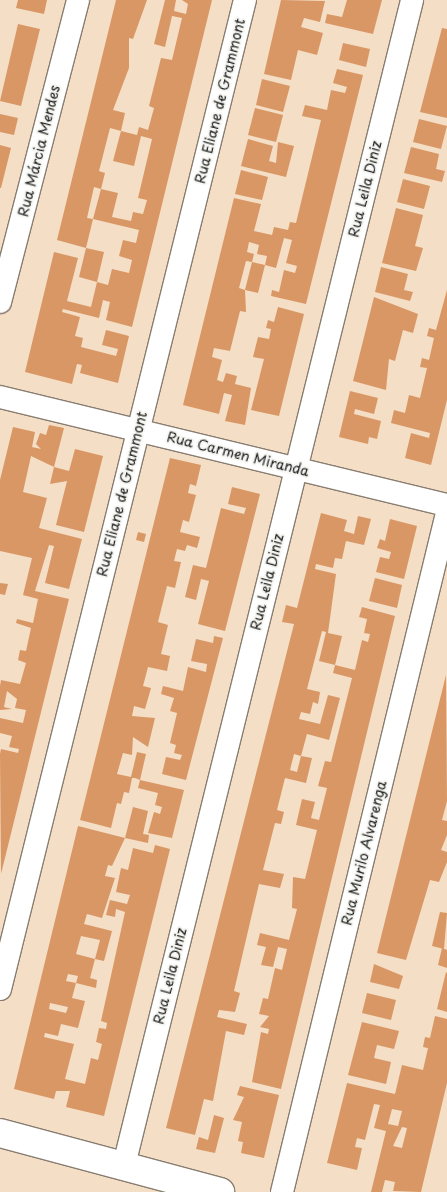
<!DOCTYPE html>
<html>
<head>
<meta charset="utf-8">
<style>
	body { margin:0 }
	#map { position:relative; width:447px; height:1192px; overflow:hidden; background:#f4dec5; font-family:"Playpen Sans",sans-serif }
	div>[style] { position:absolute }
	.building>* { inset:0; background:#d99765 }
	.roads { filter:drop-shadow(1px 0 #887d70) drop-shadow(-1px 0 #887d70) drop-shadow(0 1px #887d70) drop-shadow(0 -1px #887d70) }
	.minor>* { height:22px; margin:-11px; padding:0 11px; transform-origin:11px; border-radius:11px; background:#fff }
	.tertiary>* { height:28px; margin:-14px; padding:0 14px; transform-origin:14px; border-radius:14px; background:#fff }
	span { translate:-50% -50%; white-space:nowrap; text-align:center; line-height:1.15; -webkit-text-stroke:4px #f6f6f2; paint-order:stroke }
	.street-label { font-size:14px; color:#1c1c1c }
</style>
</head>
<body>
<div id="map">
	<div class="building">
		<div style="clip-path:polygon(18px 0,47px 0,44px 14px,16px 8px)"></div>
		<div style="clip-path:polygon(116px 0,147px 0,133px 39px,129px 38px,129px 68px,113px 110px,125px 113px,121px 131px,137px 135px,139px 127px,148px 130px,154px 108px,149px 106px,161px 58px,172px 60px,182px 18px,172px 16px,165px 47px,154px 44px,165px 0,176px 0,174px 11px,186px 14px,188px 4px,182px 0,212px 0,132px 327px,106px 320px,110px 302px,103px 300px,99px 318px,63px 309px,62px 312px,80px 317px,75px 336px,83px 338px,81px 347px,116px 356px,118px 349px,102px 345px,106px 330px,129px 336px,118px 383px,80px 373px,82px 365px,77px 364px,72px 384px,25px 372px,54px 252px,78px 258px,67px 301px,91px 307px,97px 282px,79px 277px,86px 248px,104px 252px,97px 282px,108px 285px,112px 269px,129px 273px,132px 260px,119px 256px,123px 240px,136px 243px,139px 230px,93px 219px,101px 189px,118px 193px,112px 217px,131px 221px,133px 212px,143px 214px,147px 200px,138px 198px,152px 139px,141px 136px,134px 166px,113px 161px,121px 131px,110px 128px,99px 171px,105px 173px,101px 189px,94px 187px,87px 218px,93px 219px,86px 248px,57px 240px)"></div>
		<div style="clip-path:polygon(281px 0,325px 1px,320px 22px,304px 18px,301px 27px,323px 33px,317px 55px,298px 50px,291px 80px,264px 74px)"></div>
		<div style="clip-path:polygon(347px 0,382px 0,373px 34px,325px 23px,327px 14px,342px 17px)"></div>
		<div style="clip-path:polygon(18px 24px,40px 29px,21px 106px,0 101px)"></div>
		<div style="clip-path:polygon(442px 28px,447px 29px,447px 118px,420px 112px)"></div>
		<div style="clip-path:polygon(343px 43px,370px 49px,366px 67px,339px 60px)"></div>
		<div style="clip-path:polygon(337px 69px,363px 75px,306px 304px,271px 296px,272px 290px,279px 292px,284px 270px,295px 273px,297px 266px,286px 263px,292px 240px,284px 238px,276px 268px,265px 265px,267px 256px,257px 254px,259px 245px,249px 242px,247px 252px,254px 254px,252px 262px,246px 261px,239px 288px,245px 290px,246px 312px,240px 311px,230px 351px,214px 348px,212px 357px,222px 360px,217px 380px,223px 382px,226px 373px,237px 376px,235px 384px,251px 388px,245px 425px,225px 421px,232px 395px,224px 393px,219px 414px,183px 405px,234px 198px,261px 204px,254px 231px,272px 235px,274px 227px,288px 230px,290px 222px,296px 223px,321px 120px,302px 116px,305px 105px,327px 110px,331px 90px,345px 93px,347px 87px,333px 83px)"></div>
		<div style="clip-path:polygon(262px 79px,290px 86px,283px 112px,256px 105px)"></div>
		<div style="clip-path:polygon(255px 108px,283px 115px,276px 142px,248px 135px)"></div>
		<div style="clip-path:polygon(0 114px,18px 118px,14px 135px,0 132px)"></div>
		<div style="clip-path:polygon(419px 119px,447px 126px,441px 149px,413px 142px)"></div>
		<div style="clip-path:polygon(248px 139px,273px 146px,269px 161px,276px 163px,278px 142px,294px 146px,286px 177px,241px 166px)"></div>
		<div style="clip-path:polygon(0 145px,11px 148px,1px 188px,0 188px)"></div>
		<div style="clip-path:polygon(411px 147px,439px 154px,436px 169px,445px 171px,442px 182px,404px 173px)"></div>
		<div style="clip-path:polygon(241px 170px,268px 177px,262px 200px,235px 194px)"></div>
		<div style="clip-path:polygon(403px 179px,430px 186px,424px 209px,397px 202px)"></div>
		<div style="clip-path:polygon(396px 208px,423px 215px,415px 246px,423px 248px,416px 271px,382px 263px)"></div>
		<div style="clip-path:polygon(252px 262px,265px 265px,258px 293px,245px 290px)"></div>
		<div style="clip-path:polygon(381px 267px,408px 274px,404px 290px,413px 292px,410px 301px,375px 292px)"></div>
		<div style="clip-path:polygon(447px 290px,447px 400px,431px 465px,405px 458px,411px 433px,429px 438px,430px 433px,391px 423px,394px 410px,405px 413px,409px 395px,420px 398px,427px 368px,420px 367px,422px 358px,429px 360px,434px 338px,427px 336px,429px 328px,436px 330px)"></div>
		<div style="clip-path:polygon(374px 297px,418px 314px,413px 333px,403px 330px,395px 361px,389px 359px,386px 390px,353px 381px)"></div>
		<div style="clip-path:polygon(278px 307px,304px 314px,279px 416px,251px 410px,264px 359px,253px 357px,258px 337px,269px 339px,271px 329px,266px 328px,268px 320px,274px 322px)"></div>
		<div style="clip-path:polygon(350px 391px,378px 398px,374px 414px,355px 409px,354px 414px,381px 421px,377px 439px,369px 437px,368px 444px,339px 437px)"></div>
		<div style="clip-path:polygon(49px 425px,64px 428px,54px 467px,31px 456px,23px 492px,47px 498px,39px 528px,82px 539px,69px 589px,45px 583px,54px 546px,49px 545px,35px 591px,69px 599px,1px 874px,0 754px,1px 749px,18px 753px,19px 749px,9px 747px,12px 736px,0 733px,0 718px,23px 723px,26px 710px,15px 708px,17px 699px,7px 691px,4px 707px,12px 709px,0 710px,0 686px,1px 680px,20px 684px,26px 663px,18px 660px,20px 650px,26px 651px,31px 628px,16px 623px,17px 619px,33px 623px,38px 599px,23px 595px,32px 558px,0 551px,0 480px,13px 427px,35px 432px,32px 447px,41px 449px,36px 444px,40px 433px,46px 435px)"></div>
		<div style="clip-path:polygon(75px 449px,103px 456px,84px 532px,56px 525px,67px 481px,50px 484px,54px 467px,69px 471px)"></div>
		<div style="clip-path:polygon(170px 458px,201px 465px,196px 486px,190px 484px,188px 493px,196px 495px,189px 522px,183px 520px,180px 532px,200px 537px,197px 548px,187px 545px,185px 551px,177px 549px,174px 561px,181px 562px,175px 588px,167px 586px,158px 622px,168px 625px,161px 654px,170px 656px,167px 671px,148px 667px,143px 686px,151px 688px,145px 709px,134px 706px,132px 716px,155px 718px,148px 747px,133px 737px,132px 755px,123px 753px,117px 774px,131px 777px,137px 752px,146px 754px,140px 780px,135px 778px,132px 778px,129px 793px,124px 792px,121px 804px,117px 803px,111px 828px,80px 820px)"></div>
		<div style="clip-path:polygon(232px 487px,260px 494px,225px 631px,198px 624px,209px 581px,201px 579px,196px 600px,185px 597px,193px 565px,206px 568px,221px 508px,244px 514px,246px 508px,228px 504px)"></div>
		<div style="clip-path:polygon(321px 513px,347px 520px,344px 531px,354px 534px,358px 516px,371px 519px,364px 545px,346px 541px,342px 559px,335px 558px,333px 568px,316px 564px,315px 569px,336px 574px,328px 633px,342px 636px,335px 665px,319px 661px,326px 632px,322px 631px,307px 689px,320px 692px,318px 704px,313px 702px,310px 714px,301px 712px,299px 719px,320px 724px,328px 695px,340px 698px,329px 740px,307px 734px,301px 756px,294px 754px,290px 770px,297px 772px,301px 756px,312px 758px,306px 783px,285px 778px,277px 810px,284px 812px,281px 824px,275px 823px,263px 870px,284px 874px,280px 888px,259px 884px,234px 991px,240px 993px,235px 1012px,219px 1010px,217px 1017px,247px 1024px,244px 1035px,226px 1031px,213px 1101px,204px 1099px,195px 1135px,166px 1128px,294px 624px,282px 622px,286px 605px,297px 608px)"></div>
		<div style="clip-path:polygon(390px 519px,417px 526px,404px 579px,376px 572px,380px 557px,389px 559px,391px 552px,377px 548px,380px 539px,385px 541px)"></div>
		<div style="clip-path:polygon(138px 532px,146px 534px,144px 542px,136px 540px)"></div>
		<div style="clip-path:polygon(375px 578px,402px 585px,397px 608px,369px 601px)"></div>
		<div style="clip-path:polygon(0 583px,8px 584px,5px 595px,0 594px)"></div>
		<div style="clip-path:polygon(362px 607px,395px 616px,281px 1089px,252px 1082px,261px 1032px,268px 1034px,269px 1029px,260px 1027px,269px 1016px,259px 1014px,263px 998px,268px 999px,275px 968px,282px 970px,287px 949px,278px 947px,273px 967px,261px 965px,266px 947px,257px 945px,260px 933px,289px 940px,297px 909px,292px 908px,293px 877px,305px 879px,317px 830px,296px 825px,302px 799px,315px 802px,311px 818px,319px 820px,327px 788px,318px 786px,325px 761px,331px 762px,352px 678px,333px 673px,335px 665px,355px 670px,362px 640px,368px 642px,370px 634px,364px 633px,367px 619px,359px 617px)"></div>
		<div style="clip-path:polygon(214px 636px,223px 638px,186px 780px,162px 774px,166px 757px,180px 760px,182px 755px,174px 753px,176px 745px,170px 743px,177px 713px,170px 711px,174px 698px,161px 694px,163px 686px,183px 691px,188px 667px,206px 672px,207px 664px,191px 661px,196px 639px,213px 643px)"></div>
		<div style="clip-path:polygon(446px 675px,447px 801px,442px 820px,447px 821px,447px 835px,441px 850px,447px 852px,447px 862px,439px 882px,430px 880px,406px 960px,377px 953px)"></div>
		<div style="clip-path:polygon(140px 780px,184px 790px,172px 838px,148px 833px,154px 812px,160px 814px,162px 807px,155px 805px,158px 793px,138px 788px)"></div>
		<div style="clip-path:polygon(133px 807px,148px 811px,143px 834px,149px 835px,148px 843px,125px 838px)"></div>
		<div style="clip-path:polygon(evenodd,78px 826px,125px 838px,112px 866px,108px 865px,105px 876px,115px 878px,102px 918px,87px 914px,84px 924px,112px 931px,104px 961px,95px 959px,90px 978px,97px 980px,96px 988px,76px 983px,78px 976px,68px 974px,66px 981px,76px 983px,72px 998px,85px 1001px,78px 1028px,61px 1024px,58px 1036px,45px 1033px,44px 1037px,74px 1044px,65px 1079px,85px 1084px,91px 1058px,98px 1060px,102px 1044px,96px 1042px,99px 1028px,106px 1029px,107px 1023px,101px 1021px,125px 912px,116px 909px,115px 917px,106px 915px,110px 900px,127px 904px,130px 895px,116px 892px,121px 868px,128px 870px,133px 848px,153px 853px,155px 845px,170px 849px,104px 1116px,66px 1107px,70px 1091px,56px 1091px,54px 1099px,14px 1089px,78px 826px,81px 936px,100px 940px,95px 959px,76px 954px,81px 936px,78px 826px,50px 1003px,68px 1007px,66px 1013px,49px 1009px,50px 1003px)"></div>
		<div style="clip-path:polygon(440px 912px,447px 913px,444px 949px,432px 946px)"></div>
		<div style="clip-path:polygon(442px 948px,447px 950px,447px 968px,438px 965px)"></div>
		<div style="clip-path:polygon(374px 964px,403px 976px,399px 989px,370px 982px)"></div>
		<div style="clip-path:polygon(446px 972px,447px 973px,447px 1012px,437px 1009px)"></div>
		<div style="clip-path:polygon(367px 993px,396px 1000px,391px 1020px,362px 1013px)"></div>
		<div style="clip-path:polygon(evenodd,435px 1016px,447px 1019px,447px 1083px,421px 1192px,393px 1191px,395px 1182px,385px 1180px,382px 1192px,371px 1192px,386px 1131px,374px 1128px,380px 1105px,374px 1104px,365px 1140px,357px 1138px,355px 1147px,362px 1148px,357px 1170px,327px 1163px,347px 1083px,395px 1094px,402px 1065px,423px 1070px,428px 1048px,423px 1047px,425px 1037px,430px 1038px,435px 1016px,392px 1109px,402px 1111px,398px 1126px,388px 1124px,392px 1109px,435px 1016px,402px 1127px,407px 1128px,402px 1148px,393px 1146px,402px 1127px)"></div>
		<div style="clip-path:polygon(362px 1022px,399px 1031px,394px 1049px,377px 1045px,374px 1058px,391px 1062px,386px 1084px,348px 1075px)"></div>
		<div style="clip-path:polygon(240px 1086px,279px 1095px,264px 1158px,241px 1153px,243px 1142px,238px 1141px,242px 1122px,233px 1120px,244px 1097px,237px 1095px)"></div>
		<div style="clip-path:polygon(214px 1115px,224px 1118px,215px 1153px,196px 1149px,199px 1137px,208px 1140px)"></div>
	</div>
	<div class="roads">
		<div class="minor">
			<div style="left:0;top:302px;width:312px;rotate:-75.5deg"></div>
			<div style="left:0;top:397px;width:460px;rotate:13.6deg"></div>
			<div style="left:0;top:989px;width:1019px;rotate:-76.09deg"></div>
			<div style="left:124px;top:1165px;width:1200px;rotate:-76.11deg"></div>
			<div style="left:282px;top:1192px;width:699px;rotate:-76.34deg"></div>
		</div>
		<div class="tertiary">
			<div style="left:0;top:1133px;width:228px;rotate:15deg"></div>
		</div>
	</div>
	<div class="street-label">
		<span style="left:220px;top:101px;rotate:-76deg">Rua Eliane de Grammont</span>
		<span style="left:39px;top:151px;rotate:-76deg">Rua Márcia Mendes</span>
		<span style="left:365px;top:189px;rotate:-76deg">Rua Leila Diniz</span>
		<span style="left:238px;top:454px;rotate:14deg">Rua Carmen Miranda</span>
		<span style="left:122px;top:494px;rotate:-76deg">Rua Eliane de Grammont</span>
		<span style="left:267px;top:582px;rotate:-76deg">Rua Leila Diniz</span>
		<span style="left:364px;top:853px;rotate:-76deg">Rua Murilo Alvarenga</span>
		<span style="left:170px;top:976px;rotate:-76deg">Rua Leila Diniz</span>
	</div>
</div>
</body>
</html>
